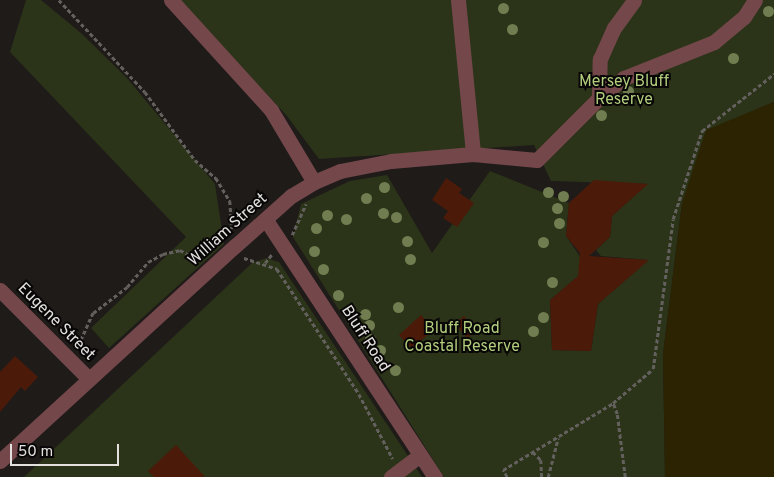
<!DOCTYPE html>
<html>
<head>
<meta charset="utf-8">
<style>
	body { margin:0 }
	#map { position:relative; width:774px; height:477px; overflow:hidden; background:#1f1b19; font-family:Overpass,sans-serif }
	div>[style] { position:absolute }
	.green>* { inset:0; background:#2b3418 }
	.sand>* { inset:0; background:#2b2302 }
	.building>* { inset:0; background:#4b1a09 }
	.path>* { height:2.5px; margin-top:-1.25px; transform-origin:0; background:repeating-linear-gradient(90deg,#63605e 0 4px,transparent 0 6.5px) }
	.minor>* { height:15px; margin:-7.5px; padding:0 7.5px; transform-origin:7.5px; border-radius:7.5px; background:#74474b }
	.trees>* { width:11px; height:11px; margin:-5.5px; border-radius:50%; background:#707d50 }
	span { translate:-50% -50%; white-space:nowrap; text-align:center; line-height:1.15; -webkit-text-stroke:4px #080606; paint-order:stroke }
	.park-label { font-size:16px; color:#b2ce7d }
	.street-label { font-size:16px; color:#e3e0de }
	.scale { position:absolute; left:10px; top:444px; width:109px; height:22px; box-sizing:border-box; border:2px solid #e3e0de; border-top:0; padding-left:6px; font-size:15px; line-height:18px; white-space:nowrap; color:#e3e0de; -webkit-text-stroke:4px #080606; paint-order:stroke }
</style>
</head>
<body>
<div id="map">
	<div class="green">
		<div style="clip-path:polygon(26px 0,41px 0,81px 33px,127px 78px,215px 184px,224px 244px,109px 348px,91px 328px,186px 237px,10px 52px)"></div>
		<div style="clip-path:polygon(180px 0,774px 0,774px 102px,737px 118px,682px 203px,663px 354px,665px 477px,444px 477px,293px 237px,301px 204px,350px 181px,387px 175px,432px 253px,490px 171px,569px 203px,566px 236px,588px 268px,550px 300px,552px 350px,591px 351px,598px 304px,648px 260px,601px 256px,596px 250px,610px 237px,612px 216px,647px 184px,551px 181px,534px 145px,319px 159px,287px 116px)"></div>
		<div style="clip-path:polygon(266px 258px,279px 262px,422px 477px,24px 477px,252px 263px)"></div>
	</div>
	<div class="sand">
		<div style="clip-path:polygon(774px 102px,774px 477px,665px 477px,663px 354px,682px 203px,706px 130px)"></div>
	</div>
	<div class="building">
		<div style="clip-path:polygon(446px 178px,462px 189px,459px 193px,474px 203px,457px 227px,443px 218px,448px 211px,432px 200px)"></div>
		<div style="clip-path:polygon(594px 180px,648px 184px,612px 216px,610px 237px,589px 256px,649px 260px,598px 304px,591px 351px,552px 350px,550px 300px,578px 276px,580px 253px,566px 236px,569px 203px)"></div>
		<div style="clip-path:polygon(421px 315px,434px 329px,412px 349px,399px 335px)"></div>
		<div style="clip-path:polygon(464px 316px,476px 330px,468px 338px,455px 324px)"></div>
		<div style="clip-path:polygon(15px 356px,38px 377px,25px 391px,21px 387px,0 412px,0 372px)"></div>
		<div style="clip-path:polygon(176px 445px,205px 477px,154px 477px,148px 471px)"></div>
	</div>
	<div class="path">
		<div style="left:59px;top:0;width:126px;rotate:46.9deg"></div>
		<div style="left:145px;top:92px;width:84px;rotate:53.7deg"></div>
		<div style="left:195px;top:160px;width:28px;rotate:41deg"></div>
		<div style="left:216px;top:178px;width:27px;rotate:59deg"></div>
		<div style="left:230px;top:201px;width:28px;rotate:86deg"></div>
		<div style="left:292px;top:235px;width:34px;rotate:-66deg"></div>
		<div style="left:244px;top:258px;width:35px;rotate:18deg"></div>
		<div style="left:277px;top:269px;width:149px;rotate:56.7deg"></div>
		<div style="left:359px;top:394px;width:73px;rotate:62.4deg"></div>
		<div style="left:265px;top:263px;width:11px;rotate:-52deg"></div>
		<div style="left:78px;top:346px;width:36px;rotate:-66deg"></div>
		<div style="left:93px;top:313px;width:43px;rotate:-37.4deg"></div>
		<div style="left:127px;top:287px;width:33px;rotate:-50deg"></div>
		<div style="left:148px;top:262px;width:17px;rotate:-28deg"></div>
		<div style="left:163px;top:254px;width:17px;rotate:-13deg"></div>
		<div style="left:180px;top:250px;width:15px;rotate:28deg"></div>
		<div style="left:193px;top:257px;width:13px;rotate:-18deg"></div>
		<div style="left:533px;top:452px;width:11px;rotate:45deg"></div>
		<div style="left:541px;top:460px;width:17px;rotate:87deg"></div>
		<div style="left:507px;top:477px;width:8px;rotate:-120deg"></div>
		<div style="left:503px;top:470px;width:129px;rotate:-31.3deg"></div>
		<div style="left:548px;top:477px;width:40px;rotate:-75.6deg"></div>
		<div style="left:625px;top:477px;width:64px;rotate:-97.2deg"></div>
		<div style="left:617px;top:414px;width:12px;rotate:-110deg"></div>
		<div style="left:613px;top:403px;width:52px;rotate:-40.4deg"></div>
		<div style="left:653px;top:369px;width:151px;rotate:-82.4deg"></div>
		<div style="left:673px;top:219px;width:93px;rotate:-71.8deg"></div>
		<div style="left:702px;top:131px;width:92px;rotate:-38.4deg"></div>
	</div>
	<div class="minor">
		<div style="left:171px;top:0;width:149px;rotate:47.7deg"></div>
		<div style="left:271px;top:110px;width:84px;rotate:59.2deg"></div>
		<div style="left:458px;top:0;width:155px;rotate:84.4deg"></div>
		<div style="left:599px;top:98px;width:39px;rotate:-89deg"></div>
		<div style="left:600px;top:59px;width:34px;rotate:-66deg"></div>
		<div style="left:614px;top:28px;width:34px;rotate:-54deg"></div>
		<div style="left:266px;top:220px;width:308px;rotate:56.7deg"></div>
		<div style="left:0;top:290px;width:124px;rotate:45deg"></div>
		<div style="left:0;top:461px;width:319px;rotate:-42.5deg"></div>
		<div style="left:235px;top:246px;width:75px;rotate:-41.8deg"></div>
		<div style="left:291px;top:196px;width:27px;rotate:-31deg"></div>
		<div style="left:314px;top:182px;width:28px;rotate:-23deg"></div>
		<div style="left:340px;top:171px;width:52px;rotate:-11.1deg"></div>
		<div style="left:391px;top:161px;width:82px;rotate:-4.9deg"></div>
		<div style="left:473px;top:154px;width:64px;rotate:5.4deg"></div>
		<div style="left:537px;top:160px;width:88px;rotate:-45deg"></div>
		<div style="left:599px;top:98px;width:32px;rotate:-39deg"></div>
		<div style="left:624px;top:78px;width:97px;rotate:-21.8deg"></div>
		<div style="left:714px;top:42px;width:39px;rotate:-40deg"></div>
		<div style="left:744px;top:17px;width:20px;rotate:-57deg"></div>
		<div style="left:391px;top:477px;width:36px;rotate:-37deg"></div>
	</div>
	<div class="trees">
		<div style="left:503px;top:8px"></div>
		<div style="left:768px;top:11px"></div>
		<div style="left:512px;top:29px"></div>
		<div style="left:733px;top:58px"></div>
		<div style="left:652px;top:81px"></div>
		<div style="left:628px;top:91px"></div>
		<div style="left:601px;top:115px"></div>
		<div style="left:384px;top:187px"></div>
		<div style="left:548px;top:192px"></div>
		<div style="left:563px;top:196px"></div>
		<div style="left:366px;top:198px"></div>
		<div style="left:557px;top:208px"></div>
		<div style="left:383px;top:213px"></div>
		<div style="left:327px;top:215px"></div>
		<div style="left:396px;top:217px"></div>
		<div style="left:346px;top:219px"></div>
		<div style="left:559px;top:223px"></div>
		<div style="left:316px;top:228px"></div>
		<div style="left:407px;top:241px"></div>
		<div style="left:543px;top:242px"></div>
		<div style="left:314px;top:251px"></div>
		<div style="left:410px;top:259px"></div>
		<div style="left:323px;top:269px"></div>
		<div style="left:552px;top:282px"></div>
		<div style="left:338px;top:295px"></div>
		<div style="left:398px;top:307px"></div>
		<div style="left:365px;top:314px"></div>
		<div style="left:543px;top:317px"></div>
		<div style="left:369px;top:325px"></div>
		<div style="left:533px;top:331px"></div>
		<div style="left:370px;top:339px"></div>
		<div style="left:380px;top:350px"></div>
		<div style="left:395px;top:370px"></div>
	</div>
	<div class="park-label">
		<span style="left:624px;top:91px">Mersey Bluff<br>Reserve</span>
		<span style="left:462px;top:338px">Bluff Road<br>Coastal Reserve</span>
	</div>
	<div class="street-label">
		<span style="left:228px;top:230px;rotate:-42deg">William Street</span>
		<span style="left:56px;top:322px;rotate:45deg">Eugene Street</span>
		<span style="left:365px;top:339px;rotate:57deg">Bluff Road</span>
	</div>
	<div class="scale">50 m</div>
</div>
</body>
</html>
